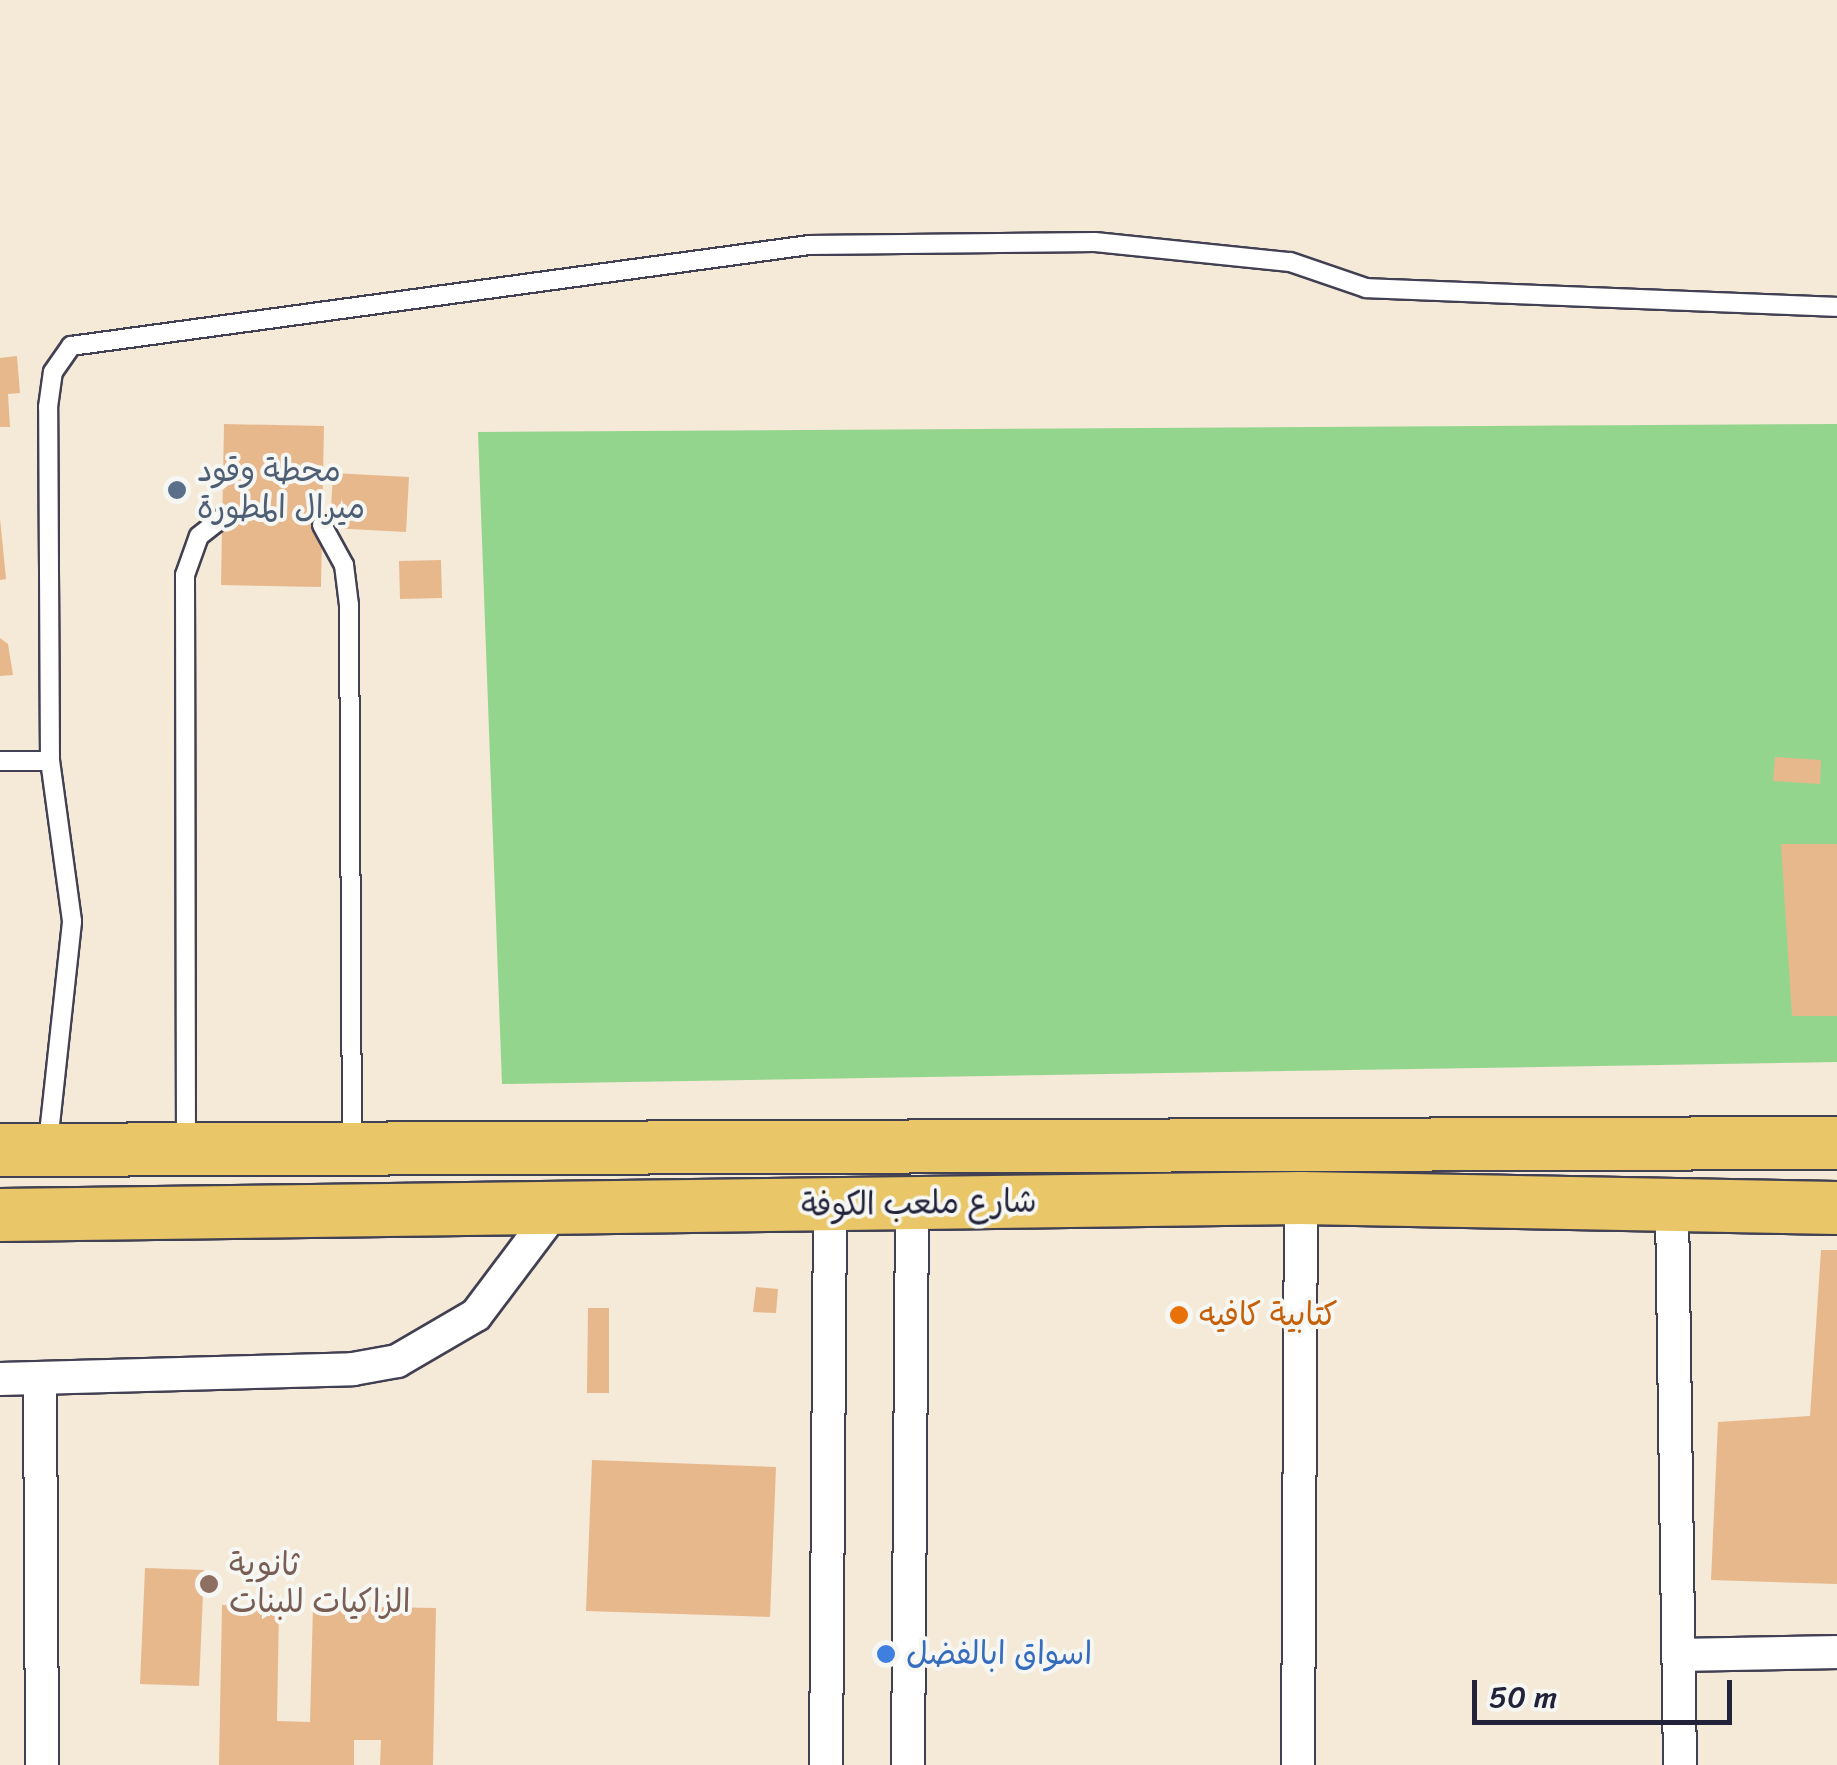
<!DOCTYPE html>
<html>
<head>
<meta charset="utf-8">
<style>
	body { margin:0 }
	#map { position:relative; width:1837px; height:1765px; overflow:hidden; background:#f5e9d8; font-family:Sriracha,"Playpen Sans Arabic",sans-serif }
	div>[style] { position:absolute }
	.green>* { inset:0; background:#94d58d }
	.building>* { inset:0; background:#e8b88d }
	.roads { filter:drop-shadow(2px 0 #424053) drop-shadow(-2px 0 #424053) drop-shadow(0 2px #424053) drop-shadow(0 -2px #424053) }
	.lane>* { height:18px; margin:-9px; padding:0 9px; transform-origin:9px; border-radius:9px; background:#fff }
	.street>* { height:32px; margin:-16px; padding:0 16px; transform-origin:16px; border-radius:16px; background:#fff }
	.primary>* { height:52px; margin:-26px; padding:0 26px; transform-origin:26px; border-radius:26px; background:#e9c769 }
	.dots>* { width:28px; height:28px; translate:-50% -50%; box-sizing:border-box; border:5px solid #f6f6f2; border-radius:50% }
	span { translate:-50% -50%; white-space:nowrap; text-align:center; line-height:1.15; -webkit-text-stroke:8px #f6f6f2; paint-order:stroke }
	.service-label { font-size:32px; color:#4e5e75 }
	.left { translate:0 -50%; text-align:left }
	.street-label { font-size:32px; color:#22223b }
	.food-label { font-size:32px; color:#c56008 }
	.education-label { font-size:32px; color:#785e54 }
	.shop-label { font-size:32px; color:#366cbe }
	.scale { position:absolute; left:1472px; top:1680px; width:260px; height:45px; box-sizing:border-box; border:5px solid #22223b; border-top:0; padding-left:12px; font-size:30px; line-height:35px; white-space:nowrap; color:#22223b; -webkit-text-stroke:8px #f6f6f2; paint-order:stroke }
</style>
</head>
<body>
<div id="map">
	<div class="green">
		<div style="clip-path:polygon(1837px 424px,1837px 1062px,502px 1084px,478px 432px)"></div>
	</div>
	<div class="building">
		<div style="clip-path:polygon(17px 356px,20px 393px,8px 394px,10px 427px,0 427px,0 358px)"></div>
		<div style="clip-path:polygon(224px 424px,324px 426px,321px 587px,221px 585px)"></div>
		<div style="clip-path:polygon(333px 473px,409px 477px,406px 532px,330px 528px)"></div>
		<div style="clip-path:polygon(0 518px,6px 579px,0 580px)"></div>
		<div style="clip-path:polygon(441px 560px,442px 598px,400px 599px,399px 561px)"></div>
		<div style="clip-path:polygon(0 638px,8px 644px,13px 675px,0 676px)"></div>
		<div style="clip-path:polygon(1775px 757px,1821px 760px,1820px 784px,1773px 781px)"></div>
		<div style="clip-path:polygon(1781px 844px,1837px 844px,1837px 1016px,1792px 1016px)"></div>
		<div style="clip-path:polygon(1821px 1250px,1837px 1250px,1837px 1584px,1711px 1580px,1718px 1422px,1810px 1416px)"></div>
		<div style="clip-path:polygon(756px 1287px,778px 1289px,776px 1313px,753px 1312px)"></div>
		<div style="clip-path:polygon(588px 1308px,609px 1308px,609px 1393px,587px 1393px)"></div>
		<div style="clip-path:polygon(592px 1460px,776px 1467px,770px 1617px,586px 1611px)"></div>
		<div style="clip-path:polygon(145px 1568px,204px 1570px,199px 1686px,140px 1684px)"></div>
		<div style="clip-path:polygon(222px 1605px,279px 1606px,277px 1721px,310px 1722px,313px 1606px,436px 1608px,433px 1765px,380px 1765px,381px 1740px,354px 1740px,354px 1765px,219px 1765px)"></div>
	</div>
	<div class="roads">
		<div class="lane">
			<div style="left:322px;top:525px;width:46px;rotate:61.2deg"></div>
			<div style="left:344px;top:565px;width:40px;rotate:82.9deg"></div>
			<div style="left:349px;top:605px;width:538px;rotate:89.68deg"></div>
			<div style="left:0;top:761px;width:50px"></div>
			<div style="left:48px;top:1143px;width:223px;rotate:-83.8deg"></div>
			<div style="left:72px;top:921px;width:162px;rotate:-97.8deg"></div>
			<div style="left:50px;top:761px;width:354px;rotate:-90.3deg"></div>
			<div style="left:48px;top:407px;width:35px;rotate:-82deg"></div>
			<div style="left:53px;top:372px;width:32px;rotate:-55deg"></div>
			<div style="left:71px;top:346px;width:745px;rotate:-7.79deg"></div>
			<div style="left:809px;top:245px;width:286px;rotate:-0.6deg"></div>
			<div style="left:1095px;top:242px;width:196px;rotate:5.9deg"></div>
			<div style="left:1290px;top:262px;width:80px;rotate:18.9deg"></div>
			<div style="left:1366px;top:288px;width:471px;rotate:2.3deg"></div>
			<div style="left:186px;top:1147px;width:572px;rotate:-90.1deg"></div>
			<div style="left:185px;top:575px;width:41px;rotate:-70.3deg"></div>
			<div style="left:199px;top:536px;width:29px;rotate:-38deg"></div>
		</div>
		<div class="street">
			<div style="left:1672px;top:1207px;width:558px;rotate:89.18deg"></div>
			<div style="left:0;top:1379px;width:353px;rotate:-1.6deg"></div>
			<div style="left:353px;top:1369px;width:45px;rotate:-10.3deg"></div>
			<div style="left:397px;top:1361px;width:91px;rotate:-30.2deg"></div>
			<div style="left:476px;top:1315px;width:133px;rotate:-53deg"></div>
			<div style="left:40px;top:1379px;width:386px;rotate:89.7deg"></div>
			<div style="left:1679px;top:1655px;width:158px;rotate:-1.1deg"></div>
			<div style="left:826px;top:1765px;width:559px;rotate:-89.59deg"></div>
			<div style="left:908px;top:1765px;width:562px;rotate:-89.59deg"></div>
			<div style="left:1298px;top:1765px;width:567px;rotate:-89.7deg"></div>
		</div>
		<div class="primary">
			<div style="left:0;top:1150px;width:1837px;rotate:-0.22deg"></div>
			<div style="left:0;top:1215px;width:1301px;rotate:-0.75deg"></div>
			<div style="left:1301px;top:1198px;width:536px;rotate:1.07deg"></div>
		</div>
	</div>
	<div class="dots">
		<div style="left:177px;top:490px;background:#5c6f8a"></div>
		<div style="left:1179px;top:1315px;background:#e8710a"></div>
		<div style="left:209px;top:1584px;background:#8d6e63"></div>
		<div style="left:886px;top:1654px;background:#3f7fe0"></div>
	</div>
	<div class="service-label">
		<span class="left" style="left:197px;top:490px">محطة وقود<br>ميرال المطورة</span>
	</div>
	<div class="street-label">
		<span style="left:919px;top:1204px;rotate:-1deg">شارع ملعب الكوفة</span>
	</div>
	<div class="food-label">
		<span class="left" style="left:1199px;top:1315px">كتابية كافيه</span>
	</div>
	<div class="education-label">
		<span class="left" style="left:229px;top:1584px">ثانوية<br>الزاكيات للبنات</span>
	</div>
	<div class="shop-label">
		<span class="left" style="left:906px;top:1654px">اسواق ابالفضل</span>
	</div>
	<div class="scale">50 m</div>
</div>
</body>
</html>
